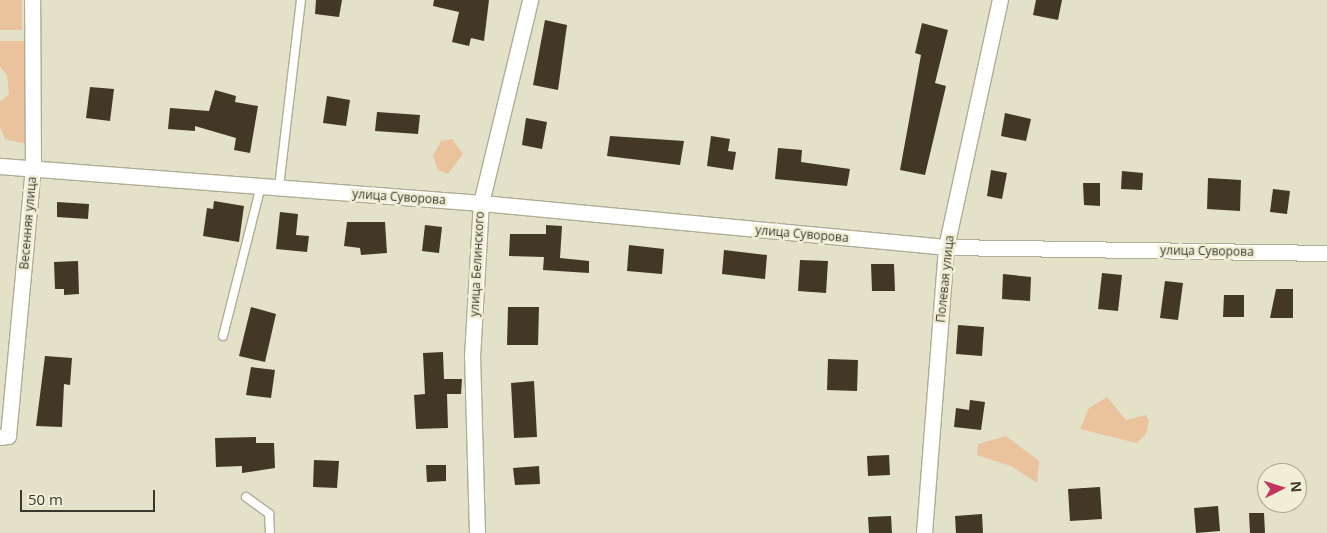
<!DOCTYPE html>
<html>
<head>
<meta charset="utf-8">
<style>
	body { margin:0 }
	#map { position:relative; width:1327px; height:533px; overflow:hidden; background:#e3e1c8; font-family:"Open Sans",sans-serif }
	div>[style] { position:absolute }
	.green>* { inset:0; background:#eac29b }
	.building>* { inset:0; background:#423825 }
	.roads { filter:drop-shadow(1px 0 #afad94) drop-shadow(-1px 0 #afad94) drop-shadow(0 1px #afad94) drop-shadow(0 -1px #afad94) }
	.lane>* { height:8px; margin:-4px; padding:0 4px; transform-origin:4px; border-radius:4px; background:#fff }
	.street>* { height:15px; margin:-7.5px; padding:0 7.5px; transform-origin:7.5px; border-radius:7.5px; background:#fff }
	span { translate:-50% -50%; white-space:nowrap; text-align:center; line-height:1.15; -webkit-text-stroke:5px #f0efd5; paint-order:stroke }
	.street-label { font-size:12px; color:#39382e }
	.north { position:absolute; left:1257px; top:463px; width:50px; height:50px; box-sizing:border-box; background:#f0efd5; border:1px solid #a7a692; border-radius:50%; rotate:85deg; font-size:14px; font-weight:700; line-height:20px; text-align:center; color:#39382e }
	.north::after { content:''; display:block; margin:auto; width:18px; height:22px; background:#c43560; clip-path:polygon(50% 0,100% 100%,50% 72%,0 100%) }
	.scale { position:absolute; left:20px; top:490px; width:135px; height:22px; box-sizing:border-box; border:2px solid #39382e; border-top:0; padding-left:6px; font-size:15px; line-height:18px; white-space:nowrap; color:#39382e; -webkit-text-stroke:4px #f0efd5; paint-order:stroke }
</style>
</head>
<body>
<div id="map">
	<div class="green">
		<div style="clip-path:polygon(0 0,22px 0,22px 30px,0 30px)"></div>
		<div style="clip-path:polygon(0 41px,25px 41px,26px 144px,5px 139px,0 126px,0 102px,9px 94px,7px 75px,0 67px)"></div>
		<div style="clip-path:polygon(452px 139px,463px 154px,448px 174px,438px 170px,433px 156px,441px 141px)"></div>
		<div style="clip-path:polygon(1107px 397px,1126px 420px,1146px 415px,1149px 421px,1146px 434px,1137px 443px,1080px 429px,1089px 408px)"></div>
		<div style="clip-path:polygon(1006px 436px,1039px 461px,1037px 483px,1011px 466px,977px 455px,978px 444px)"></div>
	</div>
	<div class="building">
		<div style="clip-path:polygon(316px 0,342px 0,339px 17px,315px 14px)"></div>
		<div style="clip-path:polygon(434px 0,489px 0,484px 41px,471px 38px,469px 46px,452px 42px,459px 12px,433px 6px)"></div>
		<div style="clip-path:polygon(1036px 0,1062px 0,1058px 20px,1033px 15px)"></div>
		<div style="clip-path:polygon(545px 20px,567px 25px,558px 90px,533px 85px)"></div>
		<div style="clip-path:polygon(922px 23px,948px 30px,935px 83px,946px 86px,925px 175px,900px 170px,921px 55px,915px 53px)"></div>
		<div style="clip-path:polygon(90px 87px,114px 89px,110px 121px,86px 118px)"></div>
		<div style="clip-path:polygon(215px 90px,236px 96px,235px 102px,258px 106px,250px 153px,234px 150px,236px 138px,195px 126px,195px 131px,168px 129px,170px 108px,209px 111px)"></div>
		<div style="clip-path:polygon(327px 96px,350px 100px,346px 126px,323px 123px)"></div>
		<div style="clip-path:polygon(377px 112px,420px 115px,418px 134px,375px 131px)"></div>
		<div style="clip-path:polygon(1005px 113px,1031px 119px,1026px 141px,1001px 136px)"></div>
		<div style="clip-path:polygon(526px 118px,547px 122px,542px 149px,522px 145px)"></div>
		<div style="clip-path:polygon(610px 136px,684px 141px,680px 165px,607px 156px)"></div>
		<div style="clip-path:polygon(711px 136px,730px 139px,728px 151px,736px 152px,733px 170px,707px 166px)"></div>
		<div style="clip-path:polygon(778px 148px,802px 150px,801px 162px,850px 169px,847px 186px,775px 179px)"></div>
		<div style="clip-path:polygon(991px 170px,1007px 173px,1002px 199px,987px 196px)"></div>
		<div style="clip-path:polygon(1122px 171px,1143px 173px,1142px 190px,1121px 189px)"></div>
		<div style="clip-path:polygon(1208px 178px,1241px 180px,1240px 211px,1207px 209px)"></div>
		<div style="clip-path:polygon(1083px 183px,1100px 183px,1100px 206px,1084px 205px)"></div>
		<div style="clip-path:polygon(1273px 189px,1290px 191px,1287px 214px,1270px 212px)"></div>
		<div style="clip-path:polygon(214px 201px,244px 206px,239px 242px,203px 236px,207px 208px,213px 209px)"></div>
		<div style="clip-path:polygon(57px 202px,89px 204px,88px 219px,57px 217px)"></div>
		<div style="clip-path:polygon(280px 212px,298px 214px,296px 235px,309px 236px,307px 252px,276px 249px)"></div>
		<div style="clip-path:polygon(347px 222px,385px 222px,387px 253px,361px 255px,360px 248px,344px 246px)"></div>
		<div style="clip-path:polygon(425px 225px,442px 227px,439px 253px,422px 251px)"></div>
		<div style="clip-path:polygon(546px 225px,562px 226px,560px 258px,589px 261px,589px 273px,543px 270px,544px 257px,509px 256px,510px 234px,546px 234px)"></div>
		<div style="clip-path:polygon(629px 245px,664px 249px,662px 274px,627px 271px)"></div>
		<div style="clip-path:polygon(724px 250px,767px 255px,765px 279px,722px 274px)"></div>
		<div style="clip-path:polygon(800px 260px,828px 261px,826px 293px,798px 291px)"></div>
		<div style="clip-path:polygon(78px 261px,79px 294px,64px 295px,64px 289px,55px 289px,54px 262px)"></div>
		<div style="clip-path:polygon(871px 264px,894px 264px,895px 291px,872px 291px)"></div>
		<div style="clip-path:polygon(1102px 273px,1122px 275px,1118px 311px,1098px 309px)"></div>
		<div style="clip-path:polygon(1003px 274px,1031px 277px,1030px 301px,1002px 299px)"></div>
		<div style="clip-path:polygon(1165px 281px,1183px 283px,1178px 320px,1160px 318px)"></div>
		<div style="clip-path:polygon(1276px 289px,1293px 289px,1293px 318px,1270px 318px)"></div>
		<div style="clip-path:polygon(1224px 295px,1244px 295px,1244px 317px,1223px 317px)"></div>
		<div style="clip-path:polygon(251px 307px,276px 314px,265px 362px,239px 356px)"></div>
		<div style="clip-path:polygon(508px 307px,539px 307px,538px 345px,507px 345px)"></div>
		<div style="clip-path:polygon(958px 325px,984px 327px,982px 356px,956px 354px)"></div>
		<div style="clip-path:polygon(443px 352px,444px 379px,462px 379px,461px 394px,447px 394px,448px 428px,416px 429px,414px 395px,425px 394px,423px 353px)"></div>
		<div style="clip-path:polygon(45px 356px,72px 358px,70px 385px,64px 384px,62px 427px,36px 426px)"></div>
		<div style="clip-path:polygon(828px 359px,858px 360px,857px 391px,827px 390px)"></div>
		<div style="clip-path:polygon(251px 367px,275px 370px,271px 398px,246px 395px)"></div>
		<div style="clip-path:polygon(534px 381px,537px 437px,514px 438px,511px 383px)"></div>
		<div style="clip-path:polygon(970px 400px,985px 402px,981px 430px,954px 427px,956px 408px,969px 410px)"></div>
		<div style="clip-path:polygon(256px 437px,256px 443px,274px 443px,275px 468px,242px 473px,242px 466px,216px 467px,215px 438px)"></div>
		<div style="clip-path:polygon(889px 455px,890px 475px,868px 476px,867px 456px)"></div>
		<div style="clip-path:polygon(314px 460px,339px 461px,337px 488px,313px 487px)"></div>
		<div style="clip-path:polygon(426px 465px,446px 465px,446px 481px,427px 482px)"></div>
		<div style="clip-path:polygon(539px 466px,540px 484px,515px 485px,513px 468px)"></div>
		<div style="clip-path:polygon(1100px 487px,1102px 519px,1070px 521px,1068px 489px)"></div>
		<div style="clip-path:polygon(1218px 506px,1220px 531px,1196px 533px,1194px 508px)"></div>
		<div style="clip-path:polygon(1249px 513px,1264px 513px,1265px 533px,1250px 533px)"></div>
		<div style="clip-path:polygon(982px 514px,983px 533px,956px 533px,955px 516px)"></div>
		<div style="clip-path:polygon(891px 516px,892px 533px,869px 533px,868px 517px)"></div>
	</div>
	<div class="roads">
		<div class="lane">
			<div style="left:279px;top:187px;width:188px;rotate:-83.3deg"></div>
			<div style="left:223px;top:336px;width:155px;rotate:-75.8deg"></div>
			<div style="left:246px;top:497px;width:29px;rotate:36deg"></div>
			<div style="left:269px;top:514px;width:19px;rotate:87deg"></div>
		</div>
		<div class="street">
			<div style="left:0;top:166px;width:482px;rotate:4.4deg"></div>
			<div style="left:481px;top:203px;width:467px;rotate:5.4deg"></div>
			<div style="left:946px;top:247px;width:381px;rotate:0.9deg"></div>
			<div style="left:0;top:437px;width:8px;rotate:-7deg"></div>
			<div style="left:8px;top:436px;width:268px;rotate:-84.7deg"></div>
			<div style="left:33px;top:169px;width:169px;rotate:-90.3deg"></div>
			<div style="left:477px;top:533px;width:176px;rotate:-91.6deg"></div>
			<div style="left:472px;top:357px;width:154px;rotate:-86.7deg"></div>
			<div style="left:481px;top:203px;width:209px;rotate:-76.4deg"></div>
			<div style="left:924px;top:533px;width:287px;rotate:-85.6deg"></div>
			<div style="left:946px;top:247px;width:253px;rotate:-77.7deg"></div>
		</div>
	</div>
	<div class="street-label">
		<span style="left:399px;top:197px;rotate:4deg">улица Суворова</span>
		<span style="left:28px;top:223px;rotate:-85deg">Весенняя улица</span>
		<span style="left:802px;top:234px;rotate:5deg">улица Суворова</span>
		<span style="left:1207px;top:251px;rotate:1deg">улица Суворова</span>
		<span style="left:477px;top:264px;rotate:-87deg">улица Белинского</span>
		<span style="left:945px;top:279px;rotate:-84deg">Полевая улица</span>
	</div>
	<div class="north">N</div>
	<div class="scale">50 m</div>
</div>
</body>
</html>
